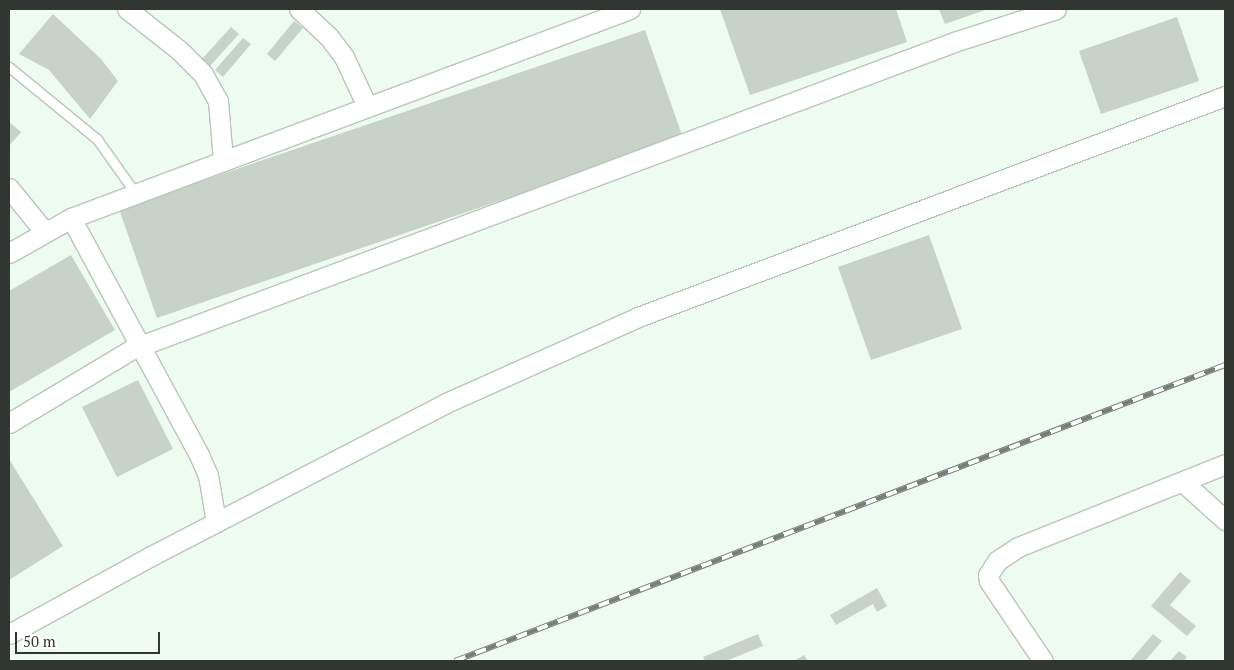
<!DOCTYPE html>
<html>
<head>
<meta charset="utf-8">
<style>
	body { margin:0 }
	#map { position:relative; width:1234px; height:670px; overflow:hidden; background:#eefbf1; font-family:"PT Serif",serif }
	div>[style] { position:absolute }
	.building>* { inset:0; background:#c7d3c9 }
	.roads { filter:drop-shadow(1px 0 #b9c5bc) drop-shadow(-1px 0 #b9c5bc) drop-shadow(0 1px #b9c5bc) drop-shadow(0 -1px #b9c5bc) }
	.lane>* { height:9px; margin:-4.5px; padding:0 4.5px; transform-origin:4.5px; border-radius:4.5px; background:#fff }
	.street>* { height:19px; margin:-9.5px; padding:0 9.5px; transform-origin:9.5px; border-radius:9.5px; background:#fff }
	.rail>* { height:5.5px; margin-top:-2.75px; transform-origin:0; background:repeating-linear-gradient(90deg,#fff 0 11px,#767e78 0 22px); box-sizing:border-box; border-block:1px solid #767e78 }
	span { translate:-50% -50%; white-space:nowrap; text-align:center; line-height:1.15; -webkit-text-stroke:4.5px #fff; paint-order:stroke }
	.frame { position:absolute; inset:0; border:10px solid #313632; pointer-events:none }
	.scale { position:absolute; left:15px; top:632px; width:145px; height:22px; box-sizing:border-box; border:2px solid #313632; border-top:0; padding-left:6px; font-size:15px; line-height:18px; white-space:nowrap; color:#313632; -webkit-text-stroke:4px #fff; paint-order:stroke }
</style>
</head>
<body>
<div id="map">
	<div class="building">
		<div style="clip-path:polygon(720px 9px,896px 9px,907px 42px,750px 95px)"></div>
		<div style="clip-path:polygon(939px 9px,988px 9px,945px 24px)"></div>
		<div style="clip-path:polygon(53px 14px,101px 59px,118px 81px,90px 119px,49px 70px,19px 54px)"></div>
		<div style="clip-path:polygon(1177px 17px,1199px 81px,1101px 114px,1079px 51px)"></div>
		<div style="clip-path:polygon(294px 21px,303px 28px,275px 61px,267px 54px)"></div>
		<div style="clip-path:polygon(231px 27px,239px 34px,210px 66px,202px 59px)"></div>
		<div style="clip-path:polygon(645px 30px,683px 138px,157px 318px,119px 209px)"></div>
		<div style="clip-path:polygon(243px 38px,251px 44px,223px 77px,215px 70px)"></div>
		<div style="clip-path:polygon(9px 122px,21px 132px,9px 146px)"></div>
		<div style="clip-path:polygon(929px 235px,962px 329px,871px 360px,838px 267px)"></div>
		<div style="clip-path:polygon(71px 255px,115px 330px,9px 392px,9px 291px)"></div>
		<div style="clip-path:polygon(138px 380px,173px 449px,117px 477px,82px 407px)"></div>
		<div style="clip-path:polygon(9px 459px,63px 546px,9px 580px)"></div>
		<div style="clip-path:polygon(1180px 572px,1191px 581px,1170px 605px,1196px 626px,1187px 636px,1151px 606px)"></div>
		<div style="clip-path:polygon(877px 588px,887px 606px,877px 612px,873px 604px,836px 625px,830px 615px)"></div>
		<div style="clip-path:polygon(758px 634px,763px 646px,726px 661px,705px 661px,703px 657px)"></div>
		<div style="clip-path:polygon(1153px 634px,1162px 641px,1145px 661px,1130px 661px)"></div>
		<div style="clip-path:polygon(1179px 651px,1187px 657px,1184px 661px,1170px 661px)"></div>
		<div style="clip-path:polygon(804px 655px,808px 661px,794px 661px)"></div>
	</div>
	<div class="roads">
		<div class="lane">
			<div style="left:9px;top:67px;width:114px;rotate:39.3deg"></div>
			<div style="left:97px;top:139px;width:67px;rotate:54.7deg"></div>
		</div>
		<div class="street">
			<div style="left:127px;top:9px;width:66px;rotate:38.3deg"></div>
			<div style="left:179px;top:50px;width:34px;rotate:45deg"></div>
			<div style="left:203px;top:74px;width:31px;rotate:61deg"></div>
			<div style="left:218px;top:101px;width:60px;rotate:85.2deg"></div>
			<div style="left:299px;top:9px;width:41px;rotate:43deg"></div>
			<div style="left:329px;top:37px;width:25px;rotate:53deg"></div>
			<div style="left:344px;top:57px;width:54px;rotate:64.9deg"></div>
			<div style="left:9px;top:188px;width:55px;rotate:50.9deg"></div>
			<div style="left:71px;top:218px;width:269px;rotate:61.6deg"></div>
			<div style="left:199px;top:455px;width:22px;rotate:66deg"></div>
			<div style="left:208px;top:475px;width:48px;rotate:80.3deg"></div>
			<div style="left:9px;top:253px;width:71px;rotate:-29.4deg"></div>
			<div style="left:71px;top:218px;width:597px;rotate:-20.5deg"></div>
			<div style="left:9px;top:423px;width:144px;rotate:-31deg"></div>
			<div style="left:132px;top:349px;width:881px;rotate:-20.47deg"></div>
			<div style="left:957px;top:41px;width:104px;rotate:-17.9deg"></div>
			<div style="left:1183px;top:482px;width:57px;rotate:42.1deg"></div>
			<div style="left:9px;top:634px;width:162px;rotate:-28.8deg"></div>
			<div style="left:151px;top:556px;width:332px;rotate:-27.4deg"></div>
			<div style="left:446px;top:403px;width:210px;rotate:-24.1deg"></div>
			<div style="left:638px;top:317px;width:627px;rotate:-20.63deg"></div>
			<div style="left:1043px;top:661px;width:97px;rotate:-124deg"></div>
			<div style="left:989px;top:581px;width:6px;rotate:-99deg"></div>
			<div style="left:988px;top:575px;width:17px;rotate:-57deg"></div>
			<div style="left:997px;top:561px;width:25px;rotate:-34deg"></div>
			<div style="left:1018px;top:547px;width:223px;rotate:-21.8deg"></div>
		</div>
	</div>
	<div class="rail">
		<div style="left:455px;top:661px;width:825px;rotate:-21.03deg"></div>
	</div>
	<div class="frame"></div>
	<div class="scale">50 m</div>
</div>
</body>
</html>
